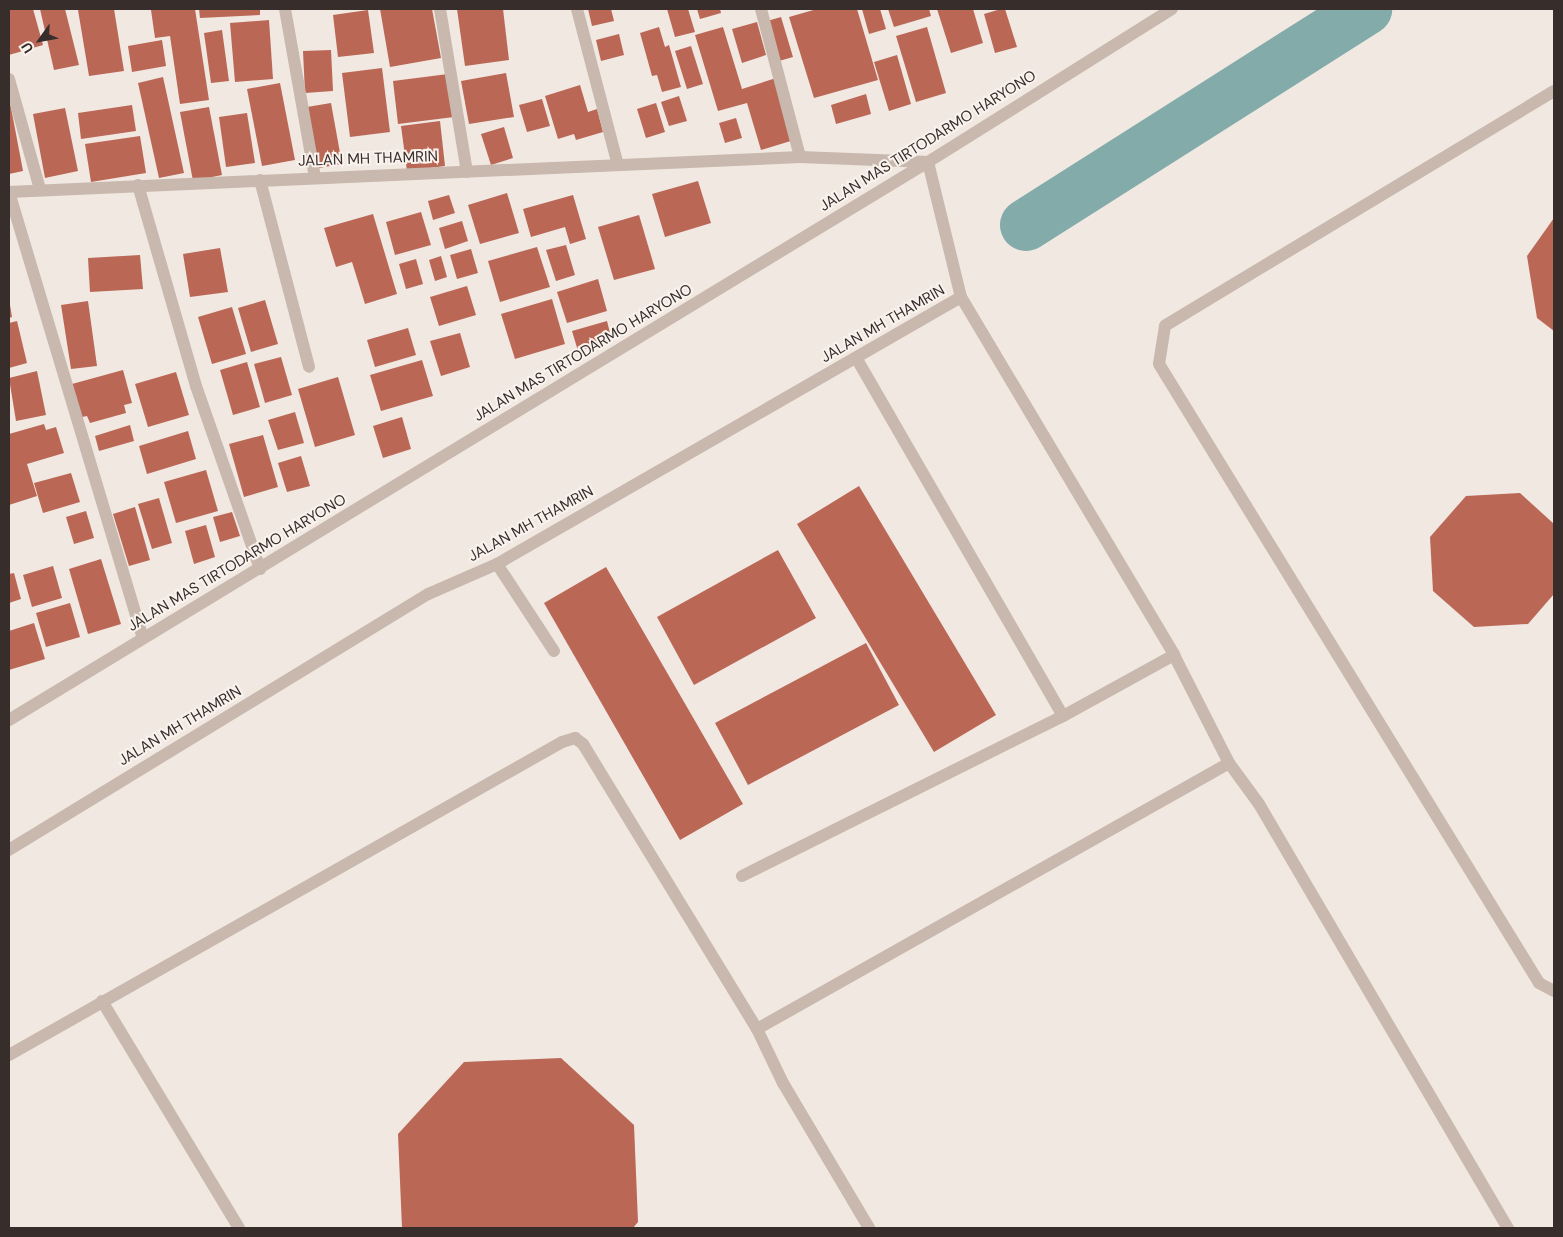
<!DOCTYPE html>
<html>
<head>
<meta charset="utf-8">
<style>
	body { margin:0 }
	#map { position:relative; width:1563px; height:1237px; overflow:hidden; background:#f1e8e1; font-family:"DM Sans",sans-serif }
	div>[style] { position:absolute }
	.river>* { height:52px; margin:-26px; padding:0 26px; transform-origin:26px; border-radius:26px; background:#82abaa }
	.building>* { inset:0; background:#ba6756 }
	.minor>* { height:12px; margin:-6px; padding:0 6px; transform-origin:6px; border-radius:6px; background:#c8b8ad }
	span { translate:-50% -50%; white-space:nowrap; text-align:center; line-height:1.15; -webkit-text-stroke:4px #f9f2ed; paint-order:stroke }
	.street-label { font-size:15px; color:#372e2b }
	.frame { position:absolute; inset:0; border:10px solid #372e2b; pointer-events:none }
	.north { position:absolute; left:15px; top:15px; width:50px; height:50px; -webkit-text-stroke:4px #f9f2ed; paint-order:stroke; rotate:238deg; font-size:14px; font-weight:700; line-height:20px; text-align:center; color:#372e2b }
	.north::after { content:''; display:block; margin:auto; width:18px; height:22px; background:#372e2b; clip-path:polygon(50% 0,100% 100%,50% 72%,0 100%) }
</style>
</head>
<body>
<div id="map">
	<div class="river">
		<div style="left:1026px;top:225px;width:403px;rotate:-32.4deg"></div>
	</div>
	<div class="building">
		<div style="clip-path:polygon(9px 9px,33px 9px,43px 45px,9px 55px)"></div>
		<div style="clip-path:polygon(40px 9px,65px 9px,79px 65px,54px 70px)"></div>
		<div style="clip-path:polygon(89px 9px,114px 9px,124px 71px,89px 76px,78px 10px)"></div>
		<div style="clip-path:polygon(161px 9px,195px 9px,209px 100px,180px 104px,170px 36px,155px 38px,151px 10px)"></div>
		<div style="clip-path:polygon(199px 9px,260px 9px,260px 15px,200px 18px)"></div>
		<div style="clip-path:polygon(380px 9px,432px 9px,441px 58px,390px 67px)"></div>
		<div style="clip-path:polygon(457px 9px,503px 9px,509px 60px,465px 66px)"></div>
		<div style="clip-path:polygon(588px 9px,611px 9px,614px 21px,592px 26px)"></div>
		<div style="clip-path:polygon(667px 9px,688px 9px,695px 32px,675px 37px)"></div>
		<div style="clip-path:polygon(697px 9px,720px 9px,721px 13px,700px 19px)"></div>
		<div style="clip-path:polygon(817px 9px,857px 9px,878px 80px,814px 98px,789px 17px)"></div>
		<div style="clip-path:polygon(862px 9px,880px 9px,886px 29px,869px 34px)"></div>
		<div style="clip-path:polygon(888px 9px,929px 9px,931px 16px,894px 27px)"></div>
		<div style="clip-path:polygon(937px 9px,973px 9px,983px 43px,951px 53px)"></div>
		<div style="clip-path:polygon(1001px 9px,1005px 9px,1017px 47px,995px 53px,984px 14px)"></div>
		<div style="clip-path:polygon(368px 10px,374px 53px,338px 57px,333px 15px)"></div>
		<div style="clip-path:polygon(781px 17px,793px 57px,779px 61px,767px 21px)"></div>
		<div style="clip-path:polygon(269px 20px,273px 79px,235px 82px,230px 23px)"></div>
		<div style="clip-path:polygon(757px 22px,766px 55px,742px 63px,732px 29px)"></div>
		<div style="clip-path:polygon(659px 27px,665px 47px,669px 45px,681px 87px,662px 92px,657px 75px,652px 76px,640px 33px)"></div>
		<div style="clip-path:polygon(723px 27px,742px 89px,776px 78px,794px 140px,761px 150px,747px 103px,718px 111px,695px 35px)"></div>
		<div style="clip-path:polygon(927px 27px,946px 93px,916px 102px,896px 36px)"></div>
		<div style="clip-path:polygon(222px 30px,229px 81px,211px 83px,204px 33px)"></div>
		<div style="clip-path:polygon(619px 34px,624px 55px,601px 61px,596px 40px)"></div>
		<div style="clip-path:polygon(162px 40px,166px 66px,132px 72px,128px 46px)"></div>
		<div style="clip-path:polygon(691px 46px,703px 84px,687px 89px,675px 51px)"></div>
		<div style="clip-path:polygon(331px 50px,333px 91px,305px 93px,303px 51px)"></div>
		<div style="clip-path:polygon(897px 55px,911px 104px,889px 111px,874px 62px)"></div>
		<div style="clip-path:polygon(382px 68px,390px 132px,350px 137px,342px 73px)"></div>
		<div style="clip-path:polygon(506px 73px,514px 117px,469px 124px,461px 81px)"></div>
		<div style="clip-path:polygon(448px 74px,454px 117px,398px 124px,393px 81px)"></div>
		<div style="clip-path:polygon(163px 77px,184px 173px,159px 178px,138px 83px)"></div>
		<div style="clip-path:polygon(280px 83px,295px 160px,262px 166px,247px 89px)"></div>
		<div style="clip-path:polygon(580px 85px,588px 112px,597px 109px,603px 132px,576px 140px,574px 134px,558px 139px,545px 96px)"></div>
		<div style="clip-path:polygon(866px 94px,871px 114px,836px 124px,831px 105px)"></div>
		<div style="clip-path:polygon(679px 96px,687px 121px,669px 126px,661px 102px)"></div>
		<div style="clip-path:polygon(9px 97px,23px 171px,9px 174px)"></div>
		<div style="clip-path:polygon(542px 99px,550px 126px,527px 132px,519px 105px)"></div>
		<div style="clip-path:polygon(331px 103px,342px 164px,319px 168px,307px 107px)"></div>
		<div style="clip-path:polygon(656px 103px,665px 132px,646px 138px,637px 109px)"></div>
		<div style="clip-path:polygon(132px 105px,136px 131px,81px 139px,78px 113px)"></div>
		<div style="clip-path:polygon(209px 107px,222px 175px,193px 181px,180px 112px)"></div>
		<div style="clip-path:polygon(65px 108px,78px 171px,45px 178px,33px 114px)"></div>
		<div style="clip-path:polygon(247px 113px,255px 163px,226px 167px,219px 117px)"></div>
		<div style="clip-path:polygon(736px 118px,742px 138px,725px 143px,719px 123px)"></div>
		<div style="clip-path:polygon(440px 121px,445px 166px,407px 171px,401px 126px)"></div>
		<div style="clip-path:polygon(504px 127px,513px 158px,491px 165px,481px 134px)"></div>
		<div style="clip-path:polygon(140px 136px,146px 173px,91px 182px,85px 144px)"></div>
		<div style="clip-path:polygon(698px 181px,711px 223px,665px 237px,652px 194px)"></div>
		<div style="clip-path:polygon(507px 193px,519px 233px,480px 244px,468px 205px)"></div>
		<div style="clip-path:polygon(449px 195px,455px 213px,433px 220px,428px 201px)"></div>
		<div style="clip-path:polygon(573px 195px,586px 239px,570px 244px,565px 227px,531px 237px,523px 209px)"></div>
		<div style="clip-path:polygon(421px 212px,431px 245px,395px 255px,386px 222px)"></div>
		<div style="clip-path:polygon(373px 214px,397px 294px,365px 304px,352px 262px,336px 267px,324px 228px)"></div>
		<div style="clip-path:polygon(639px 215px,655px 269px,614px 280px,598px 227px)"></div>
		<div style="clip-path:polygon(1554px 218px,1554px 331px,1537px 318px,1527px 256px)"></div>
		<div style="clip-path:polygon(462px 221px,468px 241px,445px 249px,439px 228px)"></div>
		<div style="clip-path:polygon(566px 245px,575px 275px,556px 281px,546px 250px)"></div>
		<div style="clip-path:polygon(537px 247px,550px 287px,500px 302px,488px 261px)"></div>
		<div style="clip-path:polygon(220px 248px,228px 292px,190px 297px,183px 254px)"></div>
		<div style="clip-path:polygon(471px 249px,478px 273px,457px 279px,450px 255px)"></div>
		<div style="clip-path:polygon(140px 255px,143px 289px,90px 292px,88px 258px)"></div>
		<div style="clip-path:polygon(441px 256px,447px 277px,435px 281px,429px 260px)"></div>
		<div style="clip-path:polygon(416px 259px,423px 284px,406px 289px,399px 264px)"></div>
		<div style="clip-path:polygon(598px 279px,607px 311px,567px 323px,557px 292px)"></div>
		<div style="clip-path:polygon(467px 286px,476px 315px,439px 326px,430px 297px)"></div>
		<div style="clip-path:polygon(9px 299px,12px 317px,9px 318px)"></div>
		<div style="clip-path:polygon(552px 299px,565px 344px,515px 359px,501px 314px)"></div>
		<div style="clip-path:polygon(265px 300px,278px 344px,251px 352px,238px 308px)"></div>
		<div style="clip-path:polygon(88px 301px,97px 366px,71px 369px,61px 305px)"></div>
		<div style="clip-path:polygon(232px 307px,246px 354px,212px 364px,198px 317px)"></div>
		<div style="clip-path:polygon(17px 321px,27px 363px,9px 368px,9px 323px)"></div>
		<div style="clip-path:polygon(607px 321px,612px 341px,578px 351px,572px 331px)"></div>
		<div style="clip-path:polygon(408px 328px,416px 355px,375px 367px,367px 340px)"></div>
		<div style="clip-path:polygon(460px 333px,470px 367px,441px 376px,430px 341px)"></div>
		<div style="clip-path:polygon(281px 357px,292px 395px,265px 403px,254px 364px)"></div>
		<div style="clip-path:polygon(422px 360px,433px 396px,381px 411px,370px 375px)"></div>
		<div style="clip-path:polygon(247px 362px,260px 407px,233px 415px,220px 370px)"></div>
		<div style="clip-path:polygon(123px 370px,132px 403px,124px 405px,126px 413px,90px 423px,87px 416px,82px 417px,72px 384px)"></div>
		<div style="clip-path:polygon(37px 371px,46px 415px,16px 421px,9px 378px)"></div>
		<div style="clip-path:polygon(176px 372px,189px 415px,148px 427px,135px 384px)"></div>
		<div style="clip-path:polygon(338px 377px,355px 435px,315px 447px,298px 389px)"></div>
		<div style="clip-path:polygon(295px 412px,304px 443px,278px 450px,268px 420px)"></div>
		<div style="clip-path:polygon(402px 417px,411px 449px,383px 458px,373px 426px)"></div>
		<div style="clip-path:polygon(44px 424px,46px 430px,56px 427px,64px 453px,27px 464px,37px 496px,9px 505px,9px 434px)"></div>
		<div style="clip-path:polygon(130px 425px,134px 441px,99px 451px,95px 436px)"></div>
		<div style="clip-path:polygon(188px 431px,196px 459px,147px 474px,139px 446px)"></div>
		<div style="clip-path:polygon(263px 435px,278px 487px,244px 497px,229px 444px)"></div>
		<div style="clip-path:polygon(301px 456px,310px 486px,287px 492px,278px 463px)"></div>
		<div style="clip-path:polygon(206px 470px,218px 511px,176px 523px,164px 482px)"></div>
		<div style="clip-path:polygon(71px 473px,80px 502px,43px 513px,34px 483px)"></div>
		<div style="clip-path:polygon(859px 486px,996px 715px,934px 752px,797px 524px)"></div>
		<div style="clip-path:polygon(1520px 493px,1554px 524px,1554px 594px,1528px 624px,1474px 627px,1433px 591px,1430px 537px,1466px 496px)"></div>
		<div style="clip-path:polygon(159px 498px,172px 543px,152px 549px,138px 504px)"></div>
		<div style="clip-path:polygon(135px 507px,150px 560px,129px 566px,113px 514px)"></div>
		<div style="clip-path:polygon(86px 511px,94px 538px,74px 544px,66px 517px)"></div>
		<div style="clip-path:polygon(232px 512px,240px 536px,220px 542px,213px 517px)"></div>
		<div style="clip-path:polygon(206px 525px,215px 557px,194px 564px,185px 531px)"></div>
		<div style="clip-path:polygon(778px 550px,816px 618px,694px 685px,657px 617px)"></div>
		<div style="clip-path:polygon(101px 559px,121px 624px,88px 634px,69px 569px)"></div>
		<div style="clip-path:polygon(53px 566px,62px 598px,32px 607px,23px 575px)"></div>
		<div style="clip-path:polygon(606px 567px,743px 804px,680px 840px,544px 603px)"></div>
		<div style="clip-path:polygon(14px 573px,21px 599px,9px 603px,9px 574px)"></div>
		<div style="clip-path:polygon(70px 603px,80px 637px,46px 647px,36px 613px)"></div>
		<div style="clip-path:polygon(34px 623px,45px 659px,9px 670px,9px 631px)"></div>
		<div style="clip-path:polygon(866px 643px,899px 705px,748px 785px,715px 723px)"></div>
		<div style="clip-path:polygon(561px 1058px,634px 1125px,638px 1222px,633px 1228px,402px 1228px,398px 1134px,464px 1062px)"></div>
	</div>
	<div class="minor">
		<div style="left:285px;top:9px;width:171px;rotate:79.9deg"></div>
		<div style="left:440px;top:9px;width:165px;rotate:80.6deg"></div>
		<div style="left:577px;top:9px;width:161px;rotate:75.3deg"></div>
		<div style="left:761px;top:9px;width:153px;rotate:75.2deg"></div>
		<div style="left:9px;top:79px;width:114px;rotate:74.3deg"></div>
		<div style="left:1554px;top:91px;width:454px;rotate:148.9deg"></div>
		<div style="left:1165px;top:326px;width:38px;rotate:99deg"></div>
		<div style="left:1159px;top:364px;width:726px;rotate:58.45deg"></div>
		<div style="left:1539px;top:983px;width:17px;rotate:28deg"></div>
		<div style="left:260px;top:180px;width:193px;rotate:75.3deg"></div>
		<div style="left:138px;top:185px;width:209px;rotate:73.9deg"></div>
		<div style="left:196px;top:386px;width:194px;rotate:70.7deg"></div>
		<div style="left:9px;top:192px;width:792px;rotate:-2.53deg"></div>
		<div style="left:800px;top:157px;width:128px;rotate:2.2deg"></div>
		<div style="left:928px;top:162px;width:139px;rotate:76.3deg"></div>
		<div style="left:961px;top:297px;width:535px;rotate:150.08deg"></div>
		<div style="left:497px;top:564px;width:75px;rotate:156.5deg"></div>
		<div style="left:428px;top:594px;width:491px;rotate:148.6deg"></div>
		<div style="left:9px;top:192px;width:466px;rotate:73.3deg"></div>
		<div style="left:961px;top:297px;width:417px;rotate:59.2deg"></div>
		<div style="left:1174px;top:655px;width:127px;rotate:151.2deg"></div>
		<div style="left:497px;top:564px;width:104px;rotate:56.8deg"></div>
		<div style="left:9px;top:720px;width:1075px;rotate:-31.27deg"></div>
		<div style="left:928px;top:162px;width:288px;rotate:-32.1deg"></div>
		<div style="left:1229px;top:763px;width:51px;rotate:53.8deg"></div>
		<div style="left:1259px;top:804px;width:492px;rotate:59.6deg"></div>
		<div style="left:742px;top:876px;width:359px;rotate:-26.5deg"></div>
		<div style="left:1063px;top:716px;width:412px;rotate:-120deg"></div>
		<div style="left:102px;top:1001px;width:265px;rotate:58.9deg"></div>
		<div style="left:757px;top:1029px;width:60px;rotate:64.3deg"></div>
		<div style="left:783px;top:1083px;width:169px;rotate:59.3deg"></div>
		<div style="left:9px;top:1055px;width:635px;rotate:-29.51deg"></div>
		<div style="left:562px;top:742px;width:14px;rotate:-17deg"></div>
		<div style="left:575px;top:738px;width:10px;rotate:37deg"></div>
		<div style="left:583px;top:744px;width:334px;rotate:58.6deg"></div>
		<div style="left:757px;top:1029px;width:542px;rotate:-29.4deg"></div>
		<div style="left:1229px;top:763px;width:121px;rotate:-117deg"></div>
	</div>
	<div class="street-label">
		<span style="left:928px;top:141px;rotate:-32deg">JALAN MAS TIRTODARMO HARYONO</span>
		<span style="left:368px;top:159px;rotate:-2deg">JALAN MH THAMRIN</span>
		<span style="left:883px;top:324px;rotate:-30deg">JALAN MH THAMRIN</span>
		<span style="left:583px;top:353px;rotate:-31deg">JALAN MAS TIRTODARMO HARYONO</span>
		<span style="left:531px;top:524px;rotate:-29deg">JALAN MH THAMRIN</span>
		<span style="left:237px;top:563px;rotate:-31deg">JALAN MAS TIRTODARMO HARYONO</span>
		<span style="left:180px;top:726px;rotate:-31deg">JALAN MH THAMRIN</span>
	</div>
	<div class="frame"></div>
	<div class="north">U</div>
</div>
</body>
</html>
